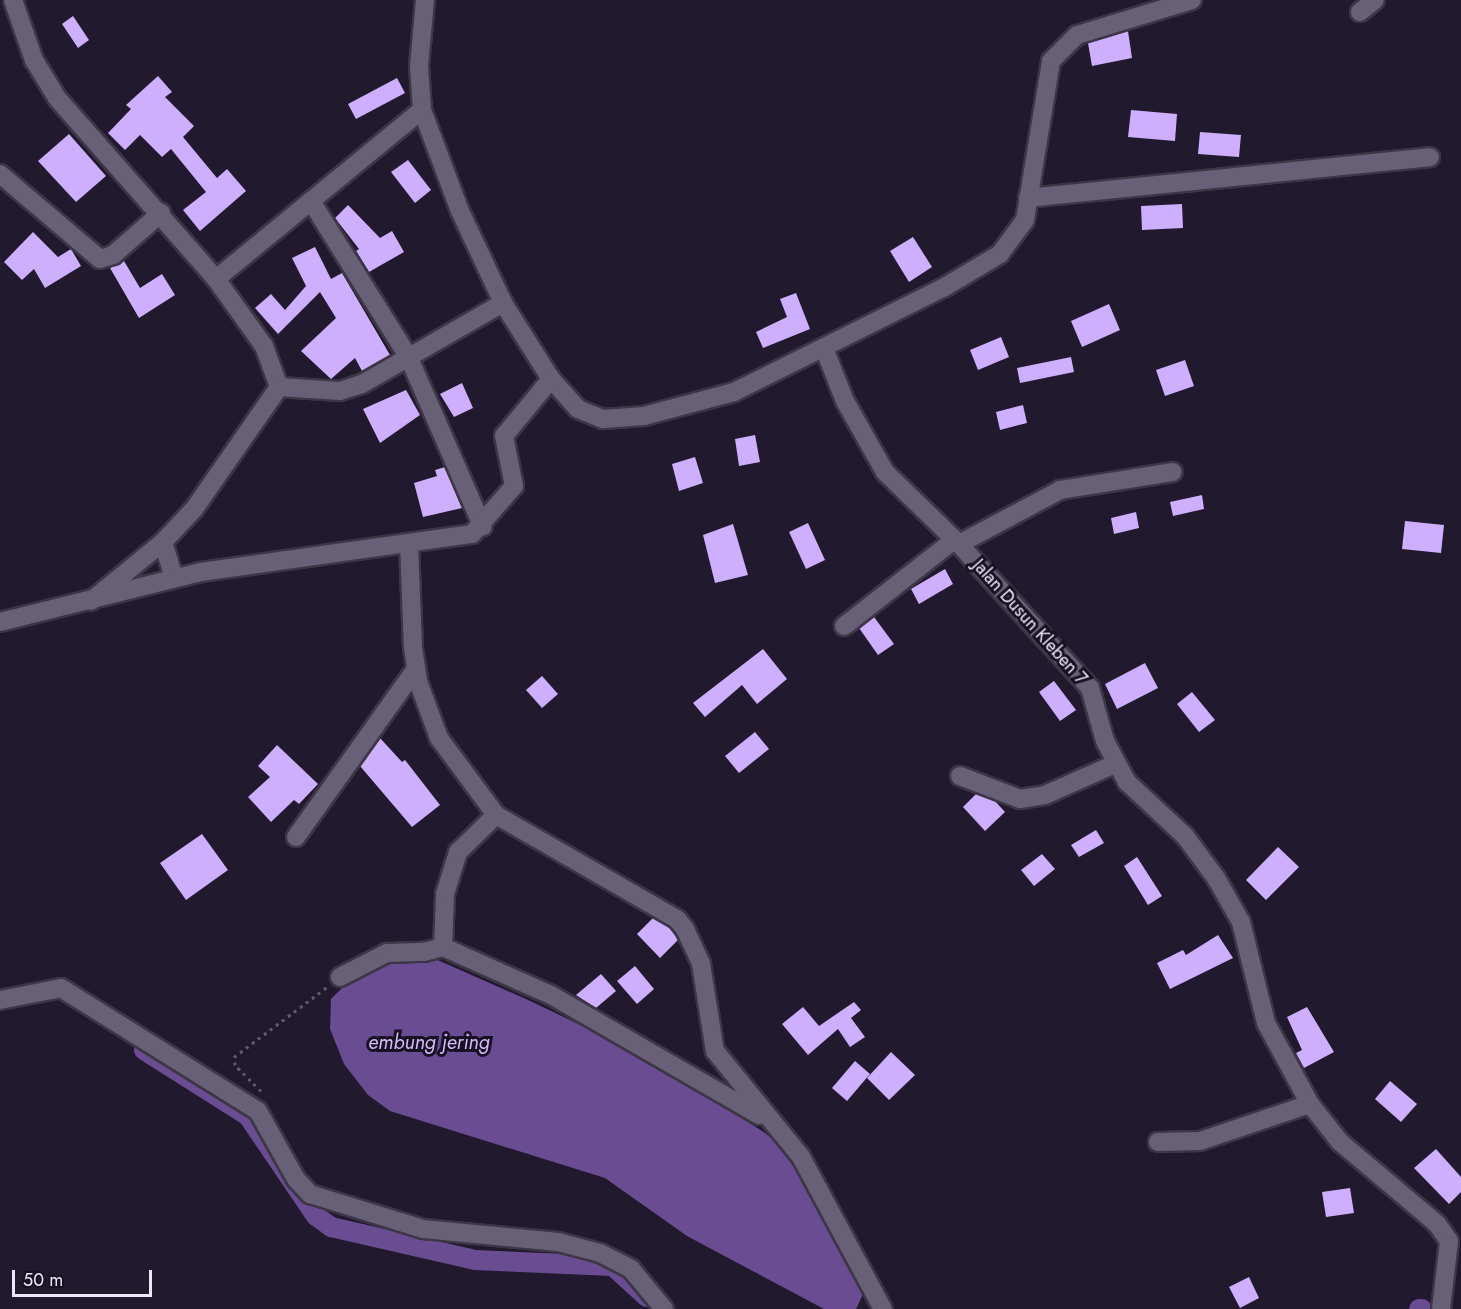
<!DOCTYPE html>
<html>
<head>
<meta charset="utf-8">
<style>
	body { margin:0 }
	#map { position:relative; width:1461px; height:1309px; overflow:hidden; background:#21192d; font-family:Jost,sans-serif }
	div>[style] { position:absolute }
	.water>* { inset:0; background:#6a4c92 }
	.canal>* { height:20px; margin:-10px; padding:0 10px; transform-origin:10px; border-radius:10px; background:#6a4c92 }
	.building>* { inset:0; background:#cdaffd }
	.path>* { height:3px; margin-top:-1.5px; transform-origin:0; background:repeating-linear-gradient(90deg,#615a6c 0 3px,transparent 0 7.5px) }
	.roads { filter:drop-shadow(2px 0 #3c3646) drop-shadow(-2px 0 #3c3646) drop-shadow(0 2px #3c3646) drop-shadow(0 -2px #3c3646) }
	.minor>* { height:18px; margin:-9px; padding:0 9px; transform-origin:9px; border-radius:9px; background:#686077 }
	span { translate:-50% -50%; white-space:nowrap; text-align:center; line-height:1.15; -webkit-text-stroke:6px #181023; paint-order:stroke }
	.street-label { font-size:18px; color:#ece7f5 }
	.water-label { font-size:20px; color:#d2bcf7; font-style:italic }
	.scale { position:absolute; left:12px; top:1270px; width:140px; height:27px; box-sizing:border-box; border:3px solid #ece7f5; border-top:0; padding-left:8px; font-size:18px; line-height:21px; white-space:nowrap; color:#ece7f5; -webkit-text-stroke:4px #181023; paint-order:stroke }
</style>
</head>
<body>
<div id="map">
	<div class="water">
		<div style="clip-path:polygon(385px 958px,433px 958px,526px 999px,641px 1054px,765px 1133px,786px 1151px,857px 1267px,865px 1290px,856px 1309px,824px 1309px,687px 1236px,605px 1178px,390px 1111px,368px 1095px,344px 1064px,330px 1029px,331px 999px,361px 969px)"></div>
	</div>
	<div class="canal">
		<div style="left:144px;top:1050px;width:123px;rotate:32.4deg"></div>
		<div style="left:248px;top:1116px;width:121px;rotate:55.8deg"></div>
		<div style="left:316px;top:1216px;width:19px;rotate:36deg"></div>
		<div style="left:331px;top:1227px;width:148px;rotate:12.9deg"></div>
		<div style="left:475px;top:1260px;width:138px;rotate:2.5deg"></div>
		<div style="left:613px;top:1266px;width:46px;rotate:42.4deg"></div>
		<div style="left:1419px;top:1309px;width:3px"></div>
	</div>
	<div class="building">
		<div style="clip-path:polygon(73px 16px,89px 40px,78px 48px,62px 24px)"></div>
		<div style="clip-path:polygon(1128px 31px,1132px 58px,1092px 66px,1088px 43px)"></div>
		<div style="clip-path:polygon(158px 76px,172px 92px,165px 97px,194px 126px,183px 137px,217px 178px,227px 169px,246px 191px,200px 231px,183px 210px,206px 192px,171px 149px,162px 157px,140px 135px,125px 150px,108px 133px,131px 109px,126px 105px)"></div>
		<div style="clip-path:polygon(397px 78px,405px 93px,356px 119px,348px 104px)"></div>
		<div style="clip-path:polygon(1131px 110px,1177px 114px,1175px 141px,1128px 137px)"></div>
		<div style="clip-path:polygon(1200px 132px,1241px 135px,1239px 157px,1198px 154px)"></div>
		<div style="clip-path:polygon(69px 134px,106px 176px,76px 202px,38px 161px)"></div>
		<div style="clip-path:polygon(408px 160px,431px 190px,415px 203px,391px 172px)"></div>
		<div style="clip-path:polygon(1182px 204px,1183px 228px,1142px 230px,1141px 206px)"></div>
		<div style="clip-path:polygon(348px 205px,380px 238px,392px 231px,404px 252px,369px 272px,356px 251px,359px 249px,335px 218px)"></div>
		<div style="clip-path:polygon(33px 232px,58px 257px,71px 249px,81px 266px,45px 288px,34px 269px,22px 280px,4px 262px)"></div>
		<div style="clip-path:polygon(913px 237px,932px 267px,909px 282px,890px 251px)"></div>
		<div style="clip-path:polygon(315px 247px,331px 279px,342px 273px,390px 355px,362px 371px,355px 358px,331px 379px,301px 351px,336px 318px,320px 292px,278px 334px,255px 308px,271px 294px,285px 310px,306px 286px,292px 258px)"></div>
		<div style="clip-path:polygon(124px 261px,140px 288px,162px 274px,175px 295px,139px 318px,110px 268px)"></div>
		<div style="clip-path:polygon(796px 293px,810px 329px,763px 348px,756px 332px,787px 317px,780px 299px)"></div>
		<div style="clip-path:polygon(1109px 304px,1120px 330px,1082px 347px,1071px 321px)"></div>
		<div style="clip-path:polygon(1001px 337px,1009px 357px,978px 370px,970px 350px)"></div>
		<div style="clip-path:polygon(1071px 357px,1074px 372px,1020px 383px,1017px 368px)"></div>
		<div style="clip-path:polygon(1185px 360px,1194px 386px,1165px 396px,1156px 370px)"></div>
		<div style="clip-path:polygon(462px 383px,473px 408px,454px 417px,440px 394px)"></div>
		<div style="clip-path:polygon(406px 390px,420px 415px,380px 443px,363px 409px)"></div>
		<div style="clip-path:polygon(1023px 405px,1027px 423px,1000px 430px,996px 412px)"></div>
		<div style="clip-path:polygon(755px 435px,760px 462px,739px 466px,735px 439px)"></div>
		<div style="clip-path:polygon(695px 457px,703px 483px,679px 491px,672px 464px)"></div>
		<div style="clip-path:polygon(445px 467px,462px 508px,423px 517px,414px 483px,437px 476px,435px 470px)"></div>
		<div style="clip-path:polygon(1202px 495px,1204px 509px,1173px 516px,1170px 502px)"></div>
		<div style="clip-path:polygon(1136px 512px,1139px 528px,1114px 534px,1111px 518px)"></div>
		<div style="clip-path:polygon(1405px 521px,1444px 525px,1441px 553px,1402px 549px)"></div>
		<div style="clip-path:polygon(808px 523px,825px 560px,806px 569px,789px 532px)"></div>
		<div style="clip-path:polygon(733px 524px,748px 575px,715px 583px,703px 535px)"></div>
		<div style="clip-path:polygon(945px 569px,953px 584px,919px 604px,911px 589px)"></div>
		<div style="clip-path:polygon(874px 617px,894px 644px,878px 655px,859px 628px)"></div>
		<div style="clip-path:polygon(763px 649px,787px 679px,757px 704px,742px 685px,705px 717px,693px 703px)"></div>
		<div style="clip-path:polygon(1145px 663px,1158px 688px,1117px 709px,1105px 684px)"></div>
		<div style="clip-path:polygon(542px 676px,558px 694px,542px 708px,526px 690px)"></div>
		<div style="clip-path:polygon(1054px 681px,1076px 710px,1060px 721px,1039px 692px)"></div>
		<div style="clip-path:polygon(1192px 692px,1215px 720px,1199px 732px,1177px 704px)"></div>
		<div style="clip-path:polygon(755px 732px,769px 749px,739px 773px,725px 756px)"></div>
		<div style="clip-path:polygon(380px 738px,402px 762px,405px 760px,440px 805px,412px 827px,360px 766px)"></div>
		<div style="clip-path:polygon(277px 745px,318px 784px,299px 804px,294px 800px,271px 822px,248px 797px,270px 777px,258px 766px)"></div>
		<div style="clip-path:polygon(976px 794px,995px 801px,1005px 812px,985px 831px,963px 807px)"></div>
		<div style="clip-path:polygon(1096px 830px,1104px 843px,1079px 857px,1071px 845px)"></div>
		<div style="clip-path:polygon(202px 834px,228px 870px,186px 900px,160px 863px)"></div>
		<div style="clip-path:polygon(1278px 847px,1299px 867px,1266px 900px,1246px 880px)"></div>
		<div style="clip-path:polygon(1042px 854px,1055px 869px,1034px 886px,1021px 870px)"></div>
		<div style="clip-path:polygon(1137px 857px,1162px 896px,1148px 905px,1124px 866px)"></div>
		<div style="clip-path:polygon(653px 918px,670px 928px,678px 940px,660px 958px,637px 934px)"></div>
		<div style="clip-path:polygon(1218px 935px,1233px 958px,1170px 989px,1157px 963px,1183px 950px,1186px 955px)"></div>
		<div style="clip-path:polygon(635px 966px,654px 989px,637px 1004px,617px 981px)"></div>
		<div style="clip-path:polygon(601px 974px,616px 991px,596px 1008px,576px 995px)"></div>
		<div style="clip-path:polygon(854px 1002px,861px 1010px,851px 1018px,865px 1037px,850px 1047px,838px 1029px,808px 1055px,782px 1024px,803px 1007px,819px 1026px)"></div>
		<div style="clip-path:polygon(1307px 1007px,1334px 1052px,1304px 1068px,1296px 1053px,1302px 1050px,1287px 1017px)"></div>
		<div style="clip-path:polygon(891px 1052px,915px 1075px,889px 1100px,867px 1078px)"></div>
		<div style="clip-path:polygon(855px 1061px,870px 1074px,847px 1101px,832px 1088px)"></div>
		<div style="clip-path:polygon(1390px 1081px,1417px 1104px,1401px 1122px,1375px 1099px)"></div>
		<div style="clip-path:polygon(1436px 1149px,1461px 1177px,1461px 1192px,1449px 1204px,1414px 1168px)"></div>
		<div style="clip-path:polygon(1350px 1188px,1354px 1213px,1326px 1217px,1322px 1192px)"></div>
		<div style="clip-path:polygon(1249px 1277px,1259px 1298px,1240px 1308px,1229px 1287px)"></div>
	</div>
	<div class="path">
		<div style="left:261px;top:1091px;width:37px;rotate:-135deg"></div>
		<div style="left:235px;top:1065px;width:8px;rotate:-97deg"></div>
		<div style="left:234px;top:1057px;width:116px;rotate:-37deg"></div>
	</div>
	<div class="roads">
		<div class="minor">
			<div style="left:13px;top:0;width:64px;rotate:70.7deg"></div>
			<div style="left:34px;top:60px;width:44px;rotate:58.8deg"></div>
			<div style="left:57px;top:98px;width:241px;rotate:48.7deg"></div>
			<div style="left:216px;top:279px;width:82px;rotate:54.4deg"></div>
			<div style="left:264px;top:346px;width:44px;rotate:69.9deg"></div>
			<div style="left:279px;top:387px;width:147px;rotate:124.8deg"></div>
			<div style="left:195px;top:508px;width:47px;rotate:133.3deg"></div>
			<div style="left:163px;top:542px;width:93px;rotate:140.7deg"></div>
			<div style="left:425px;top:0;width:66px;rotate:95.2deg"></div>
			<div style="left:419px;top:66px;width:44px;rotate:86.1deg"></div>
			<div style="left:422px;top:110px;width:108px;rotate:69.4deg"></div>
			<div style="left:460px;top:211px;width:102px;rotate:64.9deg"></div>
			<div style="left:503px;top:303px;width:90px;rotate:57.7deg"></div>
			<div style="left:551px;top:379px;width:40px;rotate:48deg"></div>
			<div style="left:578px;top:409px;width:27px;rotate:22deg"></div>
			<div style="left:603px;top:419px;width:41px;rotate:-4.2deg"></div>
			<div style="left:644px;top:416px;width:93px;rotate:-14.9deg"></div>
			<div style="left:734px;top:392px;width:233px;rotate:-26.5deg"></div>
			<div style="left:943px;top:288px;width:66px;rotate:-30.8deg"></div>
			<div style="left:1000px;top:254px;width:42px;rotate:-53.7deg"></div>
			<div style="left:1025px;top:220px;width:161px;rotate:-80.7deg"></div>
			<div style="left:1051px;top:61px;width:37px;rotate:-45deg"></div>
			<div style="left:1077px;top:35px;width:120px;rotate:-16.9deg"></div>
			<div style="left:1360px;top:12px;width:19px;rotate:-39deg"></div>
			<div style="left:0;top:174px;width:131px;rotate:40.4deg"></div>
			<div style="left:100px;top:259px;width:14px;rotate:-17deg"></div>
			<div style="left:113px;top:255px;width:64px;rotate:-41.2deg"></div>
			<div style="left:1028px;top:198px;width:404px;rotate:-5.8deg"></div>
			<div style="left:311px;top:201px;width:185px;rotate:58deg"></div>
			<div style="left:409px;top:358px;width:184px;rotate:66.4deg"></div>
			<div style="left:216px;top:279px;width:266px;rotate:-39.4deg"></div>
			<div style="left:824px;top:348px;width:57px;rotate:68.4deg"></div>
			<div style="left:845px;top:401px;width:81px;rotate:60.6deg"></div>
			<div style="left:885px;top:472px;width:103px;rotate:44.2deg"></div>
			<div style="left:959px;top:544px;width:195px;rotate:47.7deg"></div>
			<div style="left:1090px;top:688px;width:55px;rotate:74.2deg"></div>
			<div style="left:1105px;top:741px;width:47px;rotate:61.8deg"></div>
			<div style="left:1127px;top:782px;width:79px;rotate:43deg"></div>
			<div style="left:1185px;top:836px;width:52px;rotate:53.6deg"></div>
			<div style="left:1216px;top:878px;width:51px;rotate:60.4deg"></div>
			<div style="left:1241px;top:922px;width:104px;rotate:76.1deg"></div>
			<div style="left:1266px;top:1023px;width:92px;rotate:61.5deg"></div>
			<div style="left:1310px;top:1104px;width:48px;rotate:51.7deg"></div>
			<div style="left:1340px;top:1142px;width:127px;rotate:40.2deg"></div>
			<div style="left:1437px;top:1224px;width:21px;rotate:55deg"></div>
			<div style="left:1449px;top:1241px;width:68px;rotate:96.7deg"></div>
			<div style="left:279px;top:387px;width:61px;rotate:3.8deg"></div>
			<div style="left:340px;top:391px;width:23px;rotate:-18deg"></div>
			<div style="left:362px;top:384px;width:163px;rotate:-29.9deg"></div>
			<div style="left:163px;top:542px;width:37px;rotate:73deg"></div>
			<div style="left:409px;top:544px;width:104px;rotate:87.8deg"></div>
			<div style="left:413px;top:648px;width:36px;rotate:81deg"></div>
			<div style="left:419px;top:684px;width:58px;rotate:69.7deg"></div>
			<div style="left:439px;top:738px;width:96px;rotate:53.5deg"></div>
			<div style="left:496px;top:815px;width:209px;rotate:29.9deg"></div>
			<div style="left:677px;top:919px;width:13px;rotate:51deg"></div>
			<div style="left:685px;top:929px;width:38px;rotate:65deg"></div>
			<div style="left:701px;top:964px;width:88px;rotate:80.9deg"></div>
			<div style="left:715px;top:1051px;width:136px;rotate:50.9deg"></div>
			<div style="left:801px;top:1157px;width:173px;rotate:61.7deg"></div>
			<div style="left:959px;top:544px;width:115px;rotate:-28.1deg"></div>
			<div style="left:1060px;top:490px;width:114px;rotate:-9.1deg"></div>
			<div style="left:0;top:622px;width:207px;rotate:-14deg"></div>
			<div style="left:201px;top:572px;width:274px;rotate:-8deg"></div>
			<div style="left:472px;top:534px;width:64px;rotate:-48.8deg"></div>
			<div style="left:514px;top:486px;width:51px;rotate:-101.3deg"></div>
			<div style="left:504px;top:436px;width:74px;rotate:-50.5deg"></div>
			<div style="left:844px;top:626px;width:140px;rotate:-38deg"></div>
			<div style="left:960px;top:776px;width:64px;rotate:21deg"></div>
			<div style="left:1020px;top:799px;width:25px;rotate:-9deg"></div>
			<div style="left:1045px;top:795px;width:77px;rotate:-23.9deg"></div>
			<div style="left:296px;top:837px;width:206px;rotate:-54.5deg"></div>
			<div style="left:443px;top:947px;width:118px;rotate:24deg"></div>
			<div style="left:551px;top:995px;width:240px;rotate:30deg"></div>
			<div style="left:340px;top:977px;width:53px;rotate:-27.1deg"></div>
			<div style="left:387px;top:953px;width:37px;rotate:-2deg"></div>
			<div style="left:424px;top:952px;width:20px;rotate:-15deg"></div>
			<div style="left:443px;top:947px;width:53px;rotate:-87.8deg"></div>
			<div style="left:445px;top:894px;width:44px;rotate:-72.8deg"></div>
			<div style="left:458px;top:852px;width:53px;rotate:-44.2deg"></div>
			<div style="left:0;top:1000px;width:62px;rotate:-11.1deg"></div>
			<div style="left:61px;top:988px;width:232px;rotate:32deg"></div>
			<div style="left:258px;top:1111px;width:78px;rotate:60.8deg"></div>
			<div style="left:296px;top:1179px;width:21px;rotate:47deg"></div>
			<div style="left:310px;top:1194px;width:118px;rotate:17.2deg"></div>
			<div style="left:423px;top:1229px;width:136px;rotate:5.5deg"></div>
			<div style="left:558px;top:1242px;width:43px;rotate:14.7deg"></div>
			<div style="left:600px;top:1253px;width:35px;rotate:27deg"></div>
			<div style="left:631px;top:1269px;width:52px;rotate:50.5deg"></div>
			<div style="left:1158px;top:1142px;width:42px;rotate:-1.4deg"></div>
			<div style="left:1200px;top:1141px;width:116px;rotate:-18.6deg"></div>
		</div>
	</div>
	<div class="street-label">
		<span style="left:1030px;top:622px;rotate:48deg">Jalan Dusun Kleben 7</span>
	</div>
	<div class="water-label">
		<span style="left:429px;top:1042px">embung jering</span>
	</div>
	<div class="scale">50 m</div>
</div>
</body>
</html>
